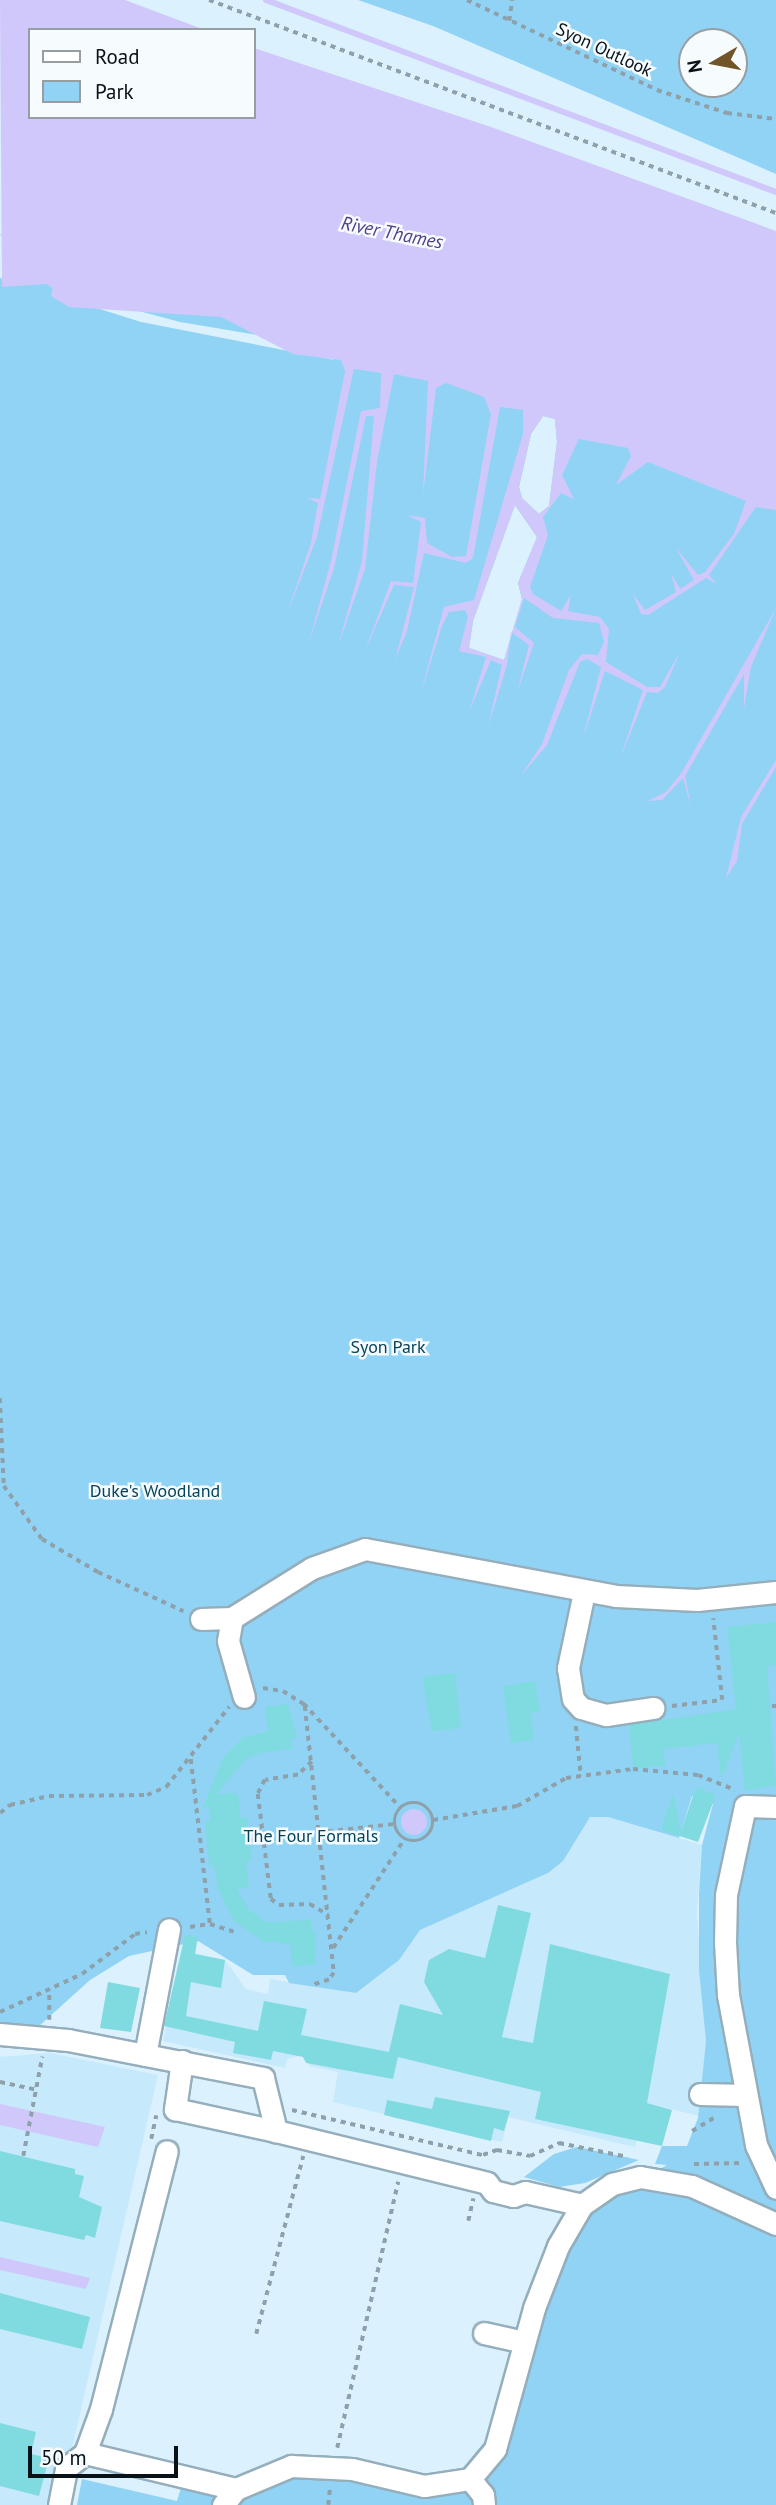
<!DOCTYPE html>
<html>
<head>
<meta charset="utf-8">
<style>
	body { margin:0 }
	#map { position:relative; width:776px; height:2505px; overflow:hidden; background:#dbf1fd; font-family:"PT Sans",sans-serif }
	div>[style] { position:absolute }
	.built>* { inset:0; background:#c6e9fc }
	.green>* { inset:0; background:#91d3f4 }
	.water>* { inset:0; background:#d0c8fb }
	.round { border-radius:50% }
	.stream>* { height:6px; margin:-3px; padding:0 3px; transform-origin:3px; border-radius:3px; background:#d0c8fb }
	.building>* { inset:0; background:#80dbe0 }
	.path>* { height:3.5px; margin-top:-1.75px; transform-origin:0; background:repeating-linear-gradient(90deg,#8ea0a9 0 5px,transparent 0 10px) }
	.path>.ring { margin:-1.75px; padding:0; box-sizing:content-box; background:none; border:3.5px solid #8ea0a9; border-radius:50% }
	.roads { filter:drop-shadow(2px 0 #95aebc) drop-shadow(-2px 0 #95aebc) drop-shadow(0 2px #95aebc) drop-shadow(0 -2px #95aebc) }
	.minor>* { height:21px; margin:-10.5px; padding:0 10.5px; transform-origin:10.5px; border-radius:10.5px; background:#fff }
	span { translate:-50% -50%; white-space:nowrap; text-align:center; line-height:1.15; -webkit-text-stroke:5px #f6fbfe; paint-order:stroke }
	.street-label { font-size:18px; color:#091217 }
	.park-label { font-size:18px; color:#05435c }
	.water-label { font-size:19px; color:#503d86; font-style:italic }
	.legend { position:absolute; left:28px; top:28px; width:228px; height:91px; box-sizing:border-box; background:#f6fbfe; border:2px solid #979ea2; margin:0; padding:9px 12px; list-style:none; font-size:21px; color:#091217 }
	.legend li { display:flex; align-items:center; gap:14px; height:35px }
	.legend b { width:35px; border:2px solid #979ea2 }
	.north { position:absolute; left:678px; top:28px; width:70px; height:70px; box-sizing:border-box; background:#f6fbfe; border:2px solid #979ea2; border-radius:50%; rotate:260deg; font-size:19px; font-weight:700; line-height:28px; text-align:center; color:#091217 }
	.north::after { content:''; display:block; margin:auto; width:24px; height:32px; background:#6f5527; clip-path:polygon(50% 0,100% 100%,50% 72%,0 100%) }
	.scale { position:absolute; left:28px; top:2446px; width:150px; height:32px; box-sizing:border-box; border:4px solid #091217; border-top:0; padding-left:9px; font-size:21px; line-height:24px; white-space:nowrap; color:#091217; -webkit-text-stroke:5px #f6fbfe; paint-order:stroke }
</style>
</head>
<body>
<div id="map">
	<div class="built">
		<div style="clip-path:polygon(590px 1817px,608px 1817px,702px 1845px,697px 1912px,706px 2041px,699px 2116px,647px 2103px,635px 2147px,508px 2117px,502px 2142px,333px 2102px,338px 2072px,310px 2066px,303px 2055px,287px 2059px,285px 2068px,163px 2041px,181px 1957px,190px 1952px,225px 1960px,246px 1989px,268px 1994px,270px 1979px,355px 1993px,399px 1960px,420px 1930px,548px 1873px)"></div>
		<div style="clip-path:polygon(50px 2053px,158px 2075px,59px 2505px,0 2505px,0 2057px)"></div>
	</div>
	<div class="green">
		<div style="clip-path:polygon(evenodd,358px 0,776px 0,776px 174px,433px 26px,358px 0,692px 42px,734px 42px,734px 84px,692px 84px,692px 42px)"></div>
		<div style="clip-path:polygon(evenodd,0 234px,776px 444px,776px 2505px,235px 2505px,262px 2484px,326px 2473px,430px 2494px,461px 2493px,491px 2476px,511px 2428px,522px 2380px,568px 2251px,596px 2206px,667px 2165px,655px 2164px,662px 2146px,687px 2146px,698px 2118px,706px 2041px,699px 1970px,699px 1894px,702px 1845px,713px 1804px,692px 1796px,679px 1838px,608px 1817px,590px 1817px,563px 1861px,548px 1873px,420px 1930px,399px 1960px,356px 1993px,289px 1983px,285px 1975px,253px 1975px,198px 1941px,129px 1956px,90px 1980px,38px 2027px,0 2027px,0 278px,24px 285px,41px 282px,0 234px,53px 288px,180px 322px,270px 337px,335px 360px,141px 322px,52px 294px,53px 288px,0 234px,543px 416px,555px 419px,557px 442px,549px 506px,539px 514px,522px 498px,519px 487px,531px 434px,543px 416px,0 234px,515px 505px,537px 537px,518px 583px,522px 599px,504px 660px,469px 648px,473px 621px,515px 505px)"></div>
		<div style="clip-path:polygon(577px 2147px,639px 2160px,585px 2183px,559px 2187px,524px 2177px,554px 2154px)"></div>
		<div style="clip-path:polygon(82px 2479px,177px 2501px,183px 2481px,223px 2491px,215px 2505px,77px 2505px)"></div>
	</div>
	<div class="water">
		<div style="clip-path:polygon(evenodd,0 0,125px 0,205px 30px,30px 30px,30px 117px,254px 117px,254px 48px,491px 127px,776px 231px,776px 510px,756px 507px,709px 575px,717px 584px,706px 578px,648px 615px,641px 614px,633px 594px,645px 610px,676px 592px,671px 573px,680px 589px,694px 580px,676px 548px,698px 575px,705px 572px,734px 534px,746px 501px,648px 462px,616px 485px,631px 456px,628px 448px,579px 439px,562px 475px,574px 499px,561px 493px,543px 517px,548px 535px,530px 587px,533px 594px,561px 611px,571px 595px,568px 611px,600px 617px,609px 629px,606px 662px,647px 687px,660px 687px,680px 652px,665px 687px,658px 693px,647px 692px,620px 759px,643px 690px,605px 671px,583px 738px,601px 667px,587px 659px,580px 662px,547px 745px,520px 777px,542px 744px,569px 670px,582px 654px,598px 655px,604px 642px,599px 623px,553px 618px,524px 598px,515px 627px,534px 643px,517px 693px,529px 645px,511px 632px,507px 665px,488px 727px,502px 665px,491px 660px,469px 712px,486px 657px,459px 651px,468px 617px,465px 610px,449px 612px,442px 626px,420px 696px,444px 607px,474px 600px,523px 434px,523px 410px,500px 407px,473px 558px,466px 563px,424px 553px,407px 631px,395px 660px,414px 587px,394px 585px,365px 651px,391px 581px,413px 583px,421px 522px,407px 515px,425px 518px,427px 543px,452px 557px,466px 556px,491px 414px,484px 397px,446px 383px,436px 388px,423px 495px,428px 381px,394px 374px,377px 462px,365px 569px,338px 646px,362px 561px,374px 416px,366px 416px,334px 568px,309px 642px,331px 561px,361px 411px,380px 408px,381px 373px,354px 369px,317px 537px,287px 614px,311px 543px,318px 503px,307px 498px,320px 499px,345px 371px,341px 360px,293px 354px,221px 317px,69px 307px,51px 296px,53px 288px,46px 284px,2px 287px,0 0,543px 416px,555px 419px,557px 442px,549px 506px,539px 514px,522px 498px,519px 487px,531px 434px,543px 416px,0 0,515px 505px,537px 537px,518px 583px,522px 599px,504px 660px,469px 648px,473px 621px,515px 505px)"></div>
		<div style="clip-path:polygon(776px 608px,751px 667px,744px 708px,744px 674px,685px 776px,691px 807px,683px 778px,662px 800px,648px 801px,666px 792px,682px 772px)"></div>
		<div style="clip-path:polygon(776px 760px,776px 767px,742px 824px,737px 861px,726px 878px,741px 817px)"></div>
		<div class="round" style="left:401px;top:1809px;width:26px;height:26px"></div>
		<div style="clip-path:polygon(0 2104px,105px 2127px,98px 2147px,0 2125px)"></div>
		<div style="clip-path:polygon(0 2257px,90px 2278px,86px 2289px,0 2270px)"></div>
	</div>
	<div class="stream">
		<div style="left:266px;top:0;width:545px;rotate:20.63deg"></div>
	</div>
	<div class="building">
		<div style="clip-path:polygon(776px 1622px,776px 1665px,767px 1666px,776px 1786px,745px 1790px,739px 1733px,721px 1780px,717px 1743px,662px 1749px,666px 1765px,633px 1769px,629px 1725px,736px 1709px,727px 1627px)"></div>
		<div style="clip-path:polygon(455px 1673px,461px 1728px,432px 1731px,422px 1677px)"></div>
		<div style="clip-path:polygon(535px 1681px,540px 1712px,531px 1713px,534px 1740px,511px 1743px,503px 1686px)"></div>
		<div style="clip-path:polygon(288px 1704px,297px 1738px,292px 1738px,293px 1749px,259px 1753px,246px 1759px,217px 1794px,238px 1793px,241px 1818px,247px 1817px,252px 1861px,246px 1861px,249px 1887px,237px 1888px,249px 1910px,268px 1923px,311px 1919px,311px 1930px,316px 1930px,315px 1964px,292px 1967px,290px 1944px,262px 1941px,234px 1921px,218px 1889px,214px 1865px,209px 1866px,205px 1821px,210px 1820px,208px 1806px,202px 1810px,223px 1757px,243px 1738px,268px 1731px,265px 1707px)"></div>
		<div style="clip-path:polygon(696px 1787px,716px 1795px,698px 1842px,661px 1830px,673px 1794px,681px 1831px)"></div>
		<div style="clip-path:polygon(498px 1905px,531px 1913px,502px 2037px,533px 2043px,550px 1944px,670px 1974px,647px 2103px,672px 2110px,662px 2146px,535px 2119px,541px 2092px,398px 2057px,393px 2079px,306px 2063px,303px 2057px,273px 2051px,271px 2060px,233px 2053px,235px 2042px,164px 2026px,185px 1935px,198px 1937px,195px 1954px,225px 1960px,221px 1988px,191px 1982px,186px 2016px,258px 2031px,264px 2001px,307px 2009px,301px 2035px,389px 2052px,400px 2004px,443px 2015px,424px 1982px,429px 1960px,449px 1949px,485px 1958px)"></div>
		<div style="clip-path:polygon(108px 1982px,140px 1988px,131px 2032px,100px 2028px)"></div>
		<div style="clip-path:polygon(435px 2097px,510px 2111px,504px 2131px,494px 2128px,491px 2141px,384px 2115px,387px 2100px,432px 2109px)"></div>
		<div style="clip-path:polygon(0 2151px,75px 2169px,75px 2174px,84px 2176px,79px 2197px,102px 2207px,95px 2238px,86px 2235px,84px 2240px,0 2221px)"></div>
		<div style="clip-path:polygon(0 2293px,90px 2317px,82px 2349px,0 2329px)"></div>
		<div style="clip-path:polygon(0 2423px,36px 2432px,31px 2454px,49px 2458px,39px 2496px,0 2486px)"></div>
	</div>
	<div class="path">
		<div style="left:209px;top:0;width:606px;rotate:20.59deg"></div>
		<div style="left:467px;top:0;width:210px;rotate:25.3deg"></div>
		<div style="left:657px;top:90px;width:74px;rotate:18.2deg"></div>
		<div style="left:727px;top:113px;width:49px;rotate:7deg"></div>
		<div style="left:509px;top:21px;width:21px;rotate:-82deg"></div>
		<div style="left:0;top:1398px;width:88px;rotate:87.4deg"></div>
		<div style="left:4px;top:1486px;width:65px;rotate:54.4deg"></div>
		<div style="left:42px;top:1539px;width:65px;rotate:30.5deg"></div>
		<div style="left:98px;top:1572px;width:94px;rotate:24.6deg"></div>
		<div style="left:263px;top:1688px;width:20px;rotate:9deg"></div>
		<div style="left:283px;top:1691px;width:25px;rotate:32deg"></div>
		<div style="left:304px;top:1704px;width:142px;rotate:47deg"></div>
		<div style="left:305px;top:1706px;width:269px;rotate:83.8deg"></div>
		<div style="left:334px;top:1973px;width:9px;rotate:126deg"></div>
		<div style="left:329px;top:1980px;width:16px;rotate:162deg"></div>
		<div style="left:672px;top:1706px;width:50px;rotate:-6.8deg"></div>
		<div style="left:722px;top:1700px;width:82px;rotate:-96.3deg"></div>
		<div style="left:772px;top:1706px;width:4px"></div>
		<div style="left:576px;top:1726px;width:50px;rotate:84.3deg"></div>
		<div style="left:191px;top:1759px;width:166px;rotate:83.4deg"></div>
		<div style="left:312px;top:1762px;width:19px;rotate:137deg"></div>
		<div style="left:298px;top:1775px;width:33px;rotate:171deg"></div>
		<div style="left:265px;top:1780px;width:16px;rotate:117deg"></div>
		<div style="left:258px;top:1794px;width:106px;rotate:82.9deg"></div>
		<div style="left:271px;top:1899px;width:10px;rotate:37deg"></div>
		<div style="left:279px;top:1905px;width:31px;rotate:-2deg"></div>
		<div style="left:310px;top:1904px;width:21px;rotate:31deg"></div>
		<div class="ring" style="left:395px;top:1803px;width:34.5px;height:34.5px"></div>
		<div style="left:0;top:1813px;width:13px;rotate:-39deg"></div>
		<div style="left:10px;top:1805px;width:40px;rotate:-13deg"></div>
		<div style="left:49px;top:1796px;width:98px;rotate:-0.6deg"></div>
		<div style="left:147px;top:1795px;width:21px;rotate:-23deg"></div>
		<div style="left:166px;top:1787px;width:102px;rotate:-51.8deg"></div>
		<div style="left:433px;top:1820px;width:85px;rotate:-9.5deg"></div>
		<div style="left:517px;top:1806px;width:56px;rotate:-29.7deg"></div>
		<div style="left:566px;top:1778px;width:68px;rotate:-7.7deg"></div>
		<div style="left:633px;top:1769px;width:65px;rotate:5.3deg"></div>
		<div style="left:698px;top:1775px;width:40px;rotate:22deg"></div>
		<div style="left:249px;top:1840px;width:147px;rotate:-6.3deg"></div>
		<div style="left:190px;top:1927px;width:20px;rotate:-9deg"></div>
		<div style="left:210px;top:1924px;width:28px;rotate:18deg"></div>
		<div style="left:333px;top:1948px;width:131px;rotate:-56.8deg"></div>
		<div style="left:0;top:2012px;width:90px;rotate:-24.9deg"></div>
		<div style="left:82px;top:1974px;width:66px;rotate:-37deg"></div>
		<div style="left:135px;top:1934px;width:12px;rotate:-9deg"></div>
		<div style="left:49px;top:2020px;width:29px;rotate:-90deg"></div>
		<div style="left:0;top:2082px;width:38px;rotate:12deg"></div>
		<div style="left:292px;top:2110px;width:196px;rotate:13.3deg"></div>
		<div style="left:483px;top:2155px;width:15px;rotate:-20deg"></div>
		<div style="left:497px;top:2150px;width:34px;rotate:10deg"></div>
		<div style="left:530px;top:2156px;width:32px;rotate:-24deg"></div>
		<div style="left:559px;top:2143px;width:70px;rotate:11.5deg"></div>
		<div style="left:692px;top:2131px;width:29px;rotate:-31deg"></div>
		<div style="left:151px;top:2139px;width:24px;rotate:-78deg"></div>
		<div style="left:23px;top:2156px;width:101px;rotate:-79.1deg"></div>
		<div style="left:694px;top:2164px;width:48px;rotate:-1.2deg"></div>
		<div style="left:468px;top:2221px;width:23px;rotate:-77deg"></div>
		<div style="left:256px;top:2334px;width:184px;rotate:-75.2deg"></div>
		<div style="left:337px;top:2448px;width:273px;rotate:-77.1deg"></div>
		<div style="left:328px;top:2505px;width:19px;rotate:-84deg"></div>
	</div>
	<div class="roads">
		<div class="minor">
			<div style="left:584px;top:1592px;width:78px;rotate:101.9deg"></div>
			<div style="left:568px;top:1668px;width:31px;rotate:81deg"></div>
			<div style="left:573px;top:1699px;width:12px;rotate:48deg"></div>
			<div style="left:581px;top:1708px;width:26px;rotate:16deg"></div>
			<div style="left:606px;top:1715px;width:48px;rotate:-8.5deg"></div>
			<div style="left:232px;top:1618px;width:23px;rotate:100deg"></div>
			<div style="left:228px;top:1641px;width:58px;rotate:74.1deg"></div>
			<div style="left:201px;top:1619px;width:31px;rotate:-2deg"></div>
			<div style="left:232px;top:1618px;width:94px;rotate:-32deg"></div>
			<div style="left:312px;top:1568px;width:56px;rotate:-19.7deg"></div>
			<div style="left:365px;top:1549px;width:255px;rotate:10.6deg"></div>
			<div style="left:616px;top:1596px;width:81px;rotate:2.8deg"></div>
			<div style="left:697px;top:1600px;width:79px;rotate:-5.8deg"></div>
			<div style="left:776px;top:1807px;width:31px;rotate:-178deg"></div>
			<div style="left:745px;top:1806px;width:91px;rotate:102.1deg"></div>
			<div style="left:726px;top:1895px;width:47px;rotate:91.2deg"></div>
			<div style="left:725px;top:1942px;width:53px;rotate:86.8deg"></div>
			<div style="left:728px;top:1995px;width:153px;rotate:79.4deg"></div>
			<div style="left:756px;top:2145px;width:47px;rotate:65.1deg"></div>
			<div style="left:0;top:2034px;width:68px;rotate:5deg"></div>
			<div style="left:68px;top:2040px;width:199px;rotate:11deg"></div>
			<div style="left:263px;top:2078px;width:55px;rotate:76.2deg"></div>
			<div style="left:276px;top:2131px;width:217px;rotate:13.8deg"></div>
			<div style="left:487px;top:2183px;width:10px;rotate:53deg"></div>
			<div style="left:493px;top:2191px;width:21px;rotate:14deg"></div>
			<div style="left:513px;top:2196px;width:13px;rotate:-18deg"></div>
			<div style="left:525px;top:2192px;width:58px;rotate:12.8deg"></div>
			<div style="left:145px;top:2055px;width:128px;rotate:-79.2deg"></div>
			<div style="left:182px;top:2061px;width:49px;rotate:98.3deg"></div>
			<div style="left:175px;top:2109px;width:103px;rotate:12.3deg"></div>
			<div style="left:700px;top:2094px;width:46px;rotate:1.2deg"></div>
			<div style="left:484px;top:2333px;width:41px;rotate:12.7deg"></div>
			<div style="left:85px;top:2453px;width:155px;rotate:13.4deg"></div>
			<div style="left:470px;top:2479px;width:21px;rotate:51deg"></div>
			<div style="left:483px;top:2495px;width:10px;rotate:84deg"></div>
			<div style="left:59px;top:2505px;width:38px;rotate:-79deg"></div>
			<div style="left:66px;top:2468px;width:24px;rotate:-38deg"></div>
			<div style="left:85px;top:2453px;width:47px;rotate:-70deg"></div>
			<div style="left:101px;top:2409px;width:266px;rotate:-75.7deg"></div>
			<div style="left:223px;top:2505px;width:21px;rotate:-51deg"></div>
			<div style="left:236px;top:2489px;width:60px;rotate:-22.7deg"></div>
			<div style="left:291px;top:2466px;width:61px;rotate:2.8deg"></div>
			<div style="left:352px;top:2469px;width:74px;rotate:13.3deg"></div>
			<div style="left:424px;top:2486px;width:47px;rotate:-8.7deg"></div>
			<div style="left:470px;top:2479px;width:39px;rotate:-50deg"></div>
			<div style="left:495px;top:2449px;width:146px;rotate:-74.5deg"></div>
			<div style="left:534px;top:2308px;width:66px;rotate:-68.8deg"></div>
			<div style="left:558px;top:2246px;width:48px;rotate:-59.7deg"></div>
			<div style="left:582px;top:2205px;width:37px;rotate:-35deg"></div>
			<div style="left:612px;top:2184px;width:29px;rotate:-14deg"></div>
			<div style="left:640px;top:2177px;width:53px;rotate:9.8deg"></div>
			<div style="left:692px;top:2186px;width:92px;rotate:24.3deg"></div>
		</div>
	</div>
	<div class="street-label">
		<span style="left:604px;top:50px;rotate:25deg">Syon Outlook</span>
	</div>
	<div class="park-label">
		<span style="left:388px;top:1347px">Syon Park</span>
		<span style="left:155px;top:1491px">Duke's Woodland</span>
		<span style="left:311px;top:1836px">The Four Formals</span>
	</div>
	<div class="water-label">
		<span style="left:392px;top:233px;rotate:11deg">River Thames</span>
	</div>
	<ul class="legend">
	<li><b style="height:9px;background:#fff"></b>Road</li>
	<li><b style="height:19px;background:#91d3f4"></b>Park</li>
	</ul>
	<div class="north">N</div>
	<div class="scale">50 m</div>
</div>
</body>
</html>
